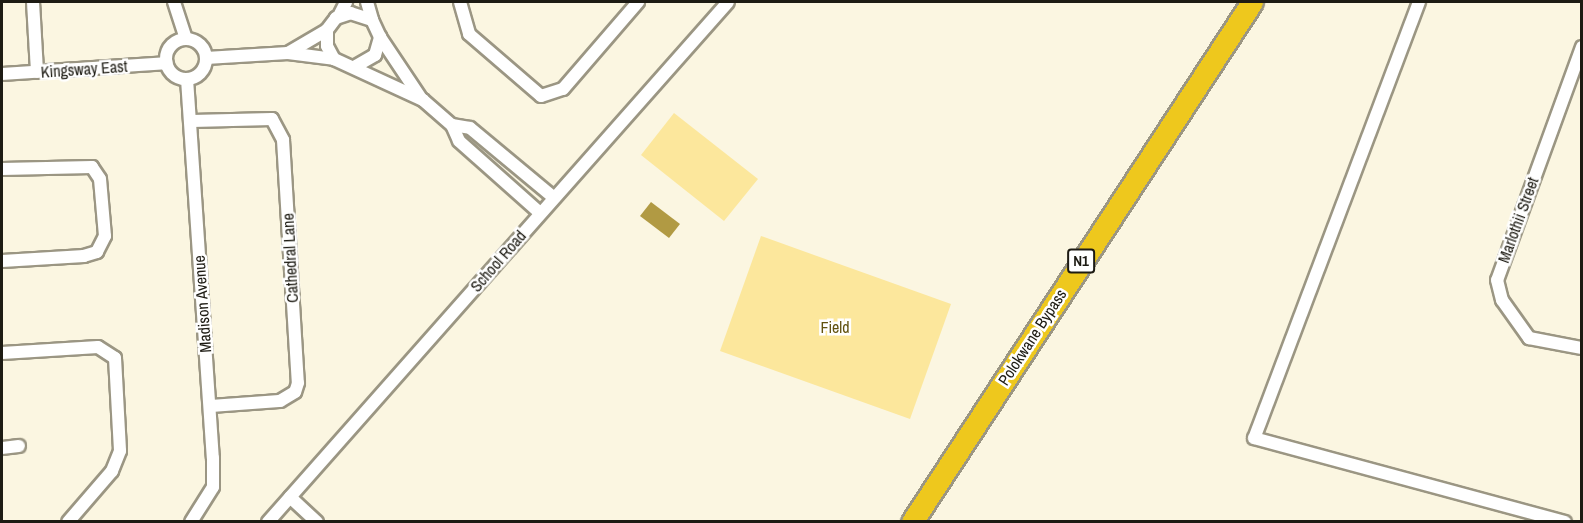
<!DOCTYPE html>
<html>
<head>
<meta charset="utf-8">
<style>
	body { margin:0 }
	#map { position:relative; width:1583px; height:523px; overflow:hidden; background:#fbf6e1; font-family:"Archivo Narrow",sans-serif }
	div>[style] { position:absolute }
	.green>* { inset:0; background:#fce79c }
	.water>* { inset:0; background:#b19a43 }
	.roads { filter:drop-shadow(2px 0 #9b9683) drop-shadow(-2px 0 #9b9683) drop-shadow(0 2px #9b9683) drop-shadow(0 -2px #9b9683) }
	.minor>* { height:12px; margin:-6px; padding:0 6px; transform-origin:6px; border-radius:6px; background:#fff }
	.minor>.ring { margin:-6px; padding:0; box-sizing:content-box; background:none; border:12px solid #fff; border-radius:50% }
	.motorway>* { height:21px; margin:-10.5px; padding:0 10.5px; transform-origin:10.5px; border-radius:10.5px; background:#eec81d }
	span { translate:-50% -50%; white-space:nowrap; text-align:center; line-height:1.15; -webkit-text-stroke:5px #fff; paint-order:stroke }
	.shield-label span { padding:2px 4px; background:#fff; border:2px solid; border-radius:4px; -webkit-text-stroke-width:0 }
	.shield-label { font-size:15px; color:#1d1b13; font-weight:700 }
	.street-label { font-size:16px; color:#1d1b13 }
	.park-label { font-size:16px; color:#62520f }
	.frame { position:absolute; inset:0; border:3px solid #1d1b13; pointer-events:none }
</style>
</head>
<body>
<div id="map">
	<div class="green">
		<div style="clip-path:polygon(674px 113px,758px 179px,724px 221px,641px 155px)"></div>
		<div style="clip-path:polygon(761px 236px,951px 304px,910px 419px,720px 351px)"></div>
	</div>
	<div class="water">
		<div style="clip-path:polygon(651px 202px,680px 224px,669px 238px,640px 216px)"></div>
	</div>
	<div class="roads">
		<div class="minor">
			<div style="left:33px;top:2px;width:70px;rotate:86.7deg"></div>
			<div style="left:174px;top:2px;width:39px;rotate:72deg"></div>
			<div style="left:367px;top:2px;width:19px;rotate:74deg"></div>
			<div style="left:460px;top:2px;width:33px;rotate:74deg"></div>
			<div style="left:469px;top:34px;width:95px;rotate:40.7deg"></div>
			<div style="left:541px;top:96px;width:23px;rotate:-18deg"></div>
			<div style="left:563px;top:89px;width:115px;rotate:-49.2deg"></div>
			<div style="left:1419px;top:2px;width:466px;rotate:110.7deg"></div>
			<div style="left:1254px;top:438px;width:322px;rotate:15.1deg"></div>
			<div style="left:339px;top:16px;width:16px;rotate:-63deg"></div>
			<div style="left:380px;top:37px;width:72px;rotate:56.3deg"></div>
			<div class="ring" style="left:166px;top:39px;width:28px;height:28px"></div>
			<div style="left:1582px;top:47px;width:248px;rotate:110deg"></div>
			<div style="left:1497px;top:280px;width:21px;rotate:76deg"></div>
			<div style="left:1502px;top:300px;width:47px;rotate:54.6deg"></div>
			<div style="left:1529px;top:338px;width:54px;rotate:10.7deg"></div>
			<div style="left:288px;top:53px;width:45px;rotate:-30.5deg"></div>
			<div style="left:206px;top:58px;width:82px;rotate:-3.5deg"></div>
			<div style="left:288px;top:53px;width:46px;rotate:7.4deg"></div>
			<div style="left:356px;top:66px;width:22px;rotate:-30deg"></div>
			<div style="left:375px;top:55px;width:19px;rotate:-74deg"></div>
			<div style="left:380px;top:37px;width:19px;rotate:-115deg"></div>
			<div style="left:372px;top:20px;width:22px;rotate:-162deg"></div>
			<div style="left:351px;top:13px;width:16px;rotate:162deg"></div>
			<div style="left:336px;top:18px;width:15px;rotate:127deg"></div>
			<div style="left:327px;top:30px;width:16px;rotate:90deg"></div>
			<div style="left:327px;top:46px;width:15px;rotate:62deg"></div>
			<div style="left:334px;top:59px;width:98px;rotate:24.7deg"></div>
			<div style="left:423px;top:100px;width:38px;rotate:41deg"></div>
			<div style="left:452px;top:125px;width:17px;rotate:66deg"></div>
			<div style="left:459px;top:141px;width:108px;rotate:41.6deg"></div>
			<div style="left:2px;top:74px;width:165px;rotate:-3.8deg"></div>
			<div style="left:187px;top:79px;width:380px;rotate:86.1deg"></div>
			<div style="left:213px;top:458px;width:29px;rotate:90deg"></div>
			<div style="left:213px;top:487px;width:41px;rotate:122.2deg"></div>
			<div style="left:192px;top:121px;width:80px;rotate:-1.4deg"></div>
			<div style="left:272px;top:119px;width:24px;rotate:62deg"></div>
			<div style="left:283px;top:140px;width:243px;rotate:86.5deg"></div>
			<div style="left:298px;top:383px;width:9px;rotate:108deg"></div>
			<div style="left:295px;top:392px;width:17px;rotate:149deg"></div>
			<div style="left:280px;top:401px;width:70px;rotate:175.9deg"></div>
			<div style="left:452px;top:125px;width:18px;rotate:9deg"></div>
			<div style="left:470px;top:128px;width:108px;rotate:39.7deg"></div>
			<div style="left:2px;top:169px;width:90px;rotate:-1.3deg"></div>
			<div style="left:92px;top:167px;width:14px;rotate:56deg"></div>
			<div style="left:100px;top:179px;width:57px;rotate:85deg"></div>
			<div style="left:105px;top:236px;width:18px;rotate:117deg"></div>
			<div style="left:97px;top:252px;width:14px;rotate:163deg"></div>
			<div style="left:84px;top:256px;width:82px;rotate:176.5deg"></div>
			<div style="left:2px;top:353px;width:96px;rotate:-3.6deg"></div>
			<div style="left:98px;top:347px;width:20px;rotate:33deg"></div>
			<div style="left:115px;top:358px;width:93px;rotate:86.9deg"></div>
			<div style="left:120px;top:451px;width:22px;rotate:112deg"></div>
			<div style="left:112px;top:471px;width:67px;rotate:130.8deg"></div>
			<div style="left:2px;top:448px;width:17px;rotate:-7deg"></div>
			<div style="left:290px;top:497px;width:37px;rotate:43deg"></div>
			<div style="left:268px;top:522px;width:694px;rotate:-48.5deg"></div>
		</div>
		<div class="motorway">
			<div style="left:912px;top:522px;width:621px;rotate:-56.82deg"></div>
		</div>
	</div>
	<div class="shield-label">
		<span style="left:1081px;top:261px">N1</span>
	</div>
	<div class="street-label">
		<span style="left:84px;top:69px;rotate:-4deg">Kingsway East</span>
		<span style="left:1518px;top:220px;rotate:-70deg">Marlothii Street</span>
		<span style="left:290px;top:258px;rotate:-93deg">Cathedral Lane</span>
		<span style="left:498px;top:261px;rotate:-49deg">School Road</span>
		<span style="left:202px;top:304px;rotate:-94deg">Madison Avenue</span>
		<span style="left:1032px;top:337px;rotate:-57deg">Polokwane Bypass</span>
	</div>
	<div class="park-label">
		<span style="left:835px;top:327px">Field</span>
	</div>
	<div class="frame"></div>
</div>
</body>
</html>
